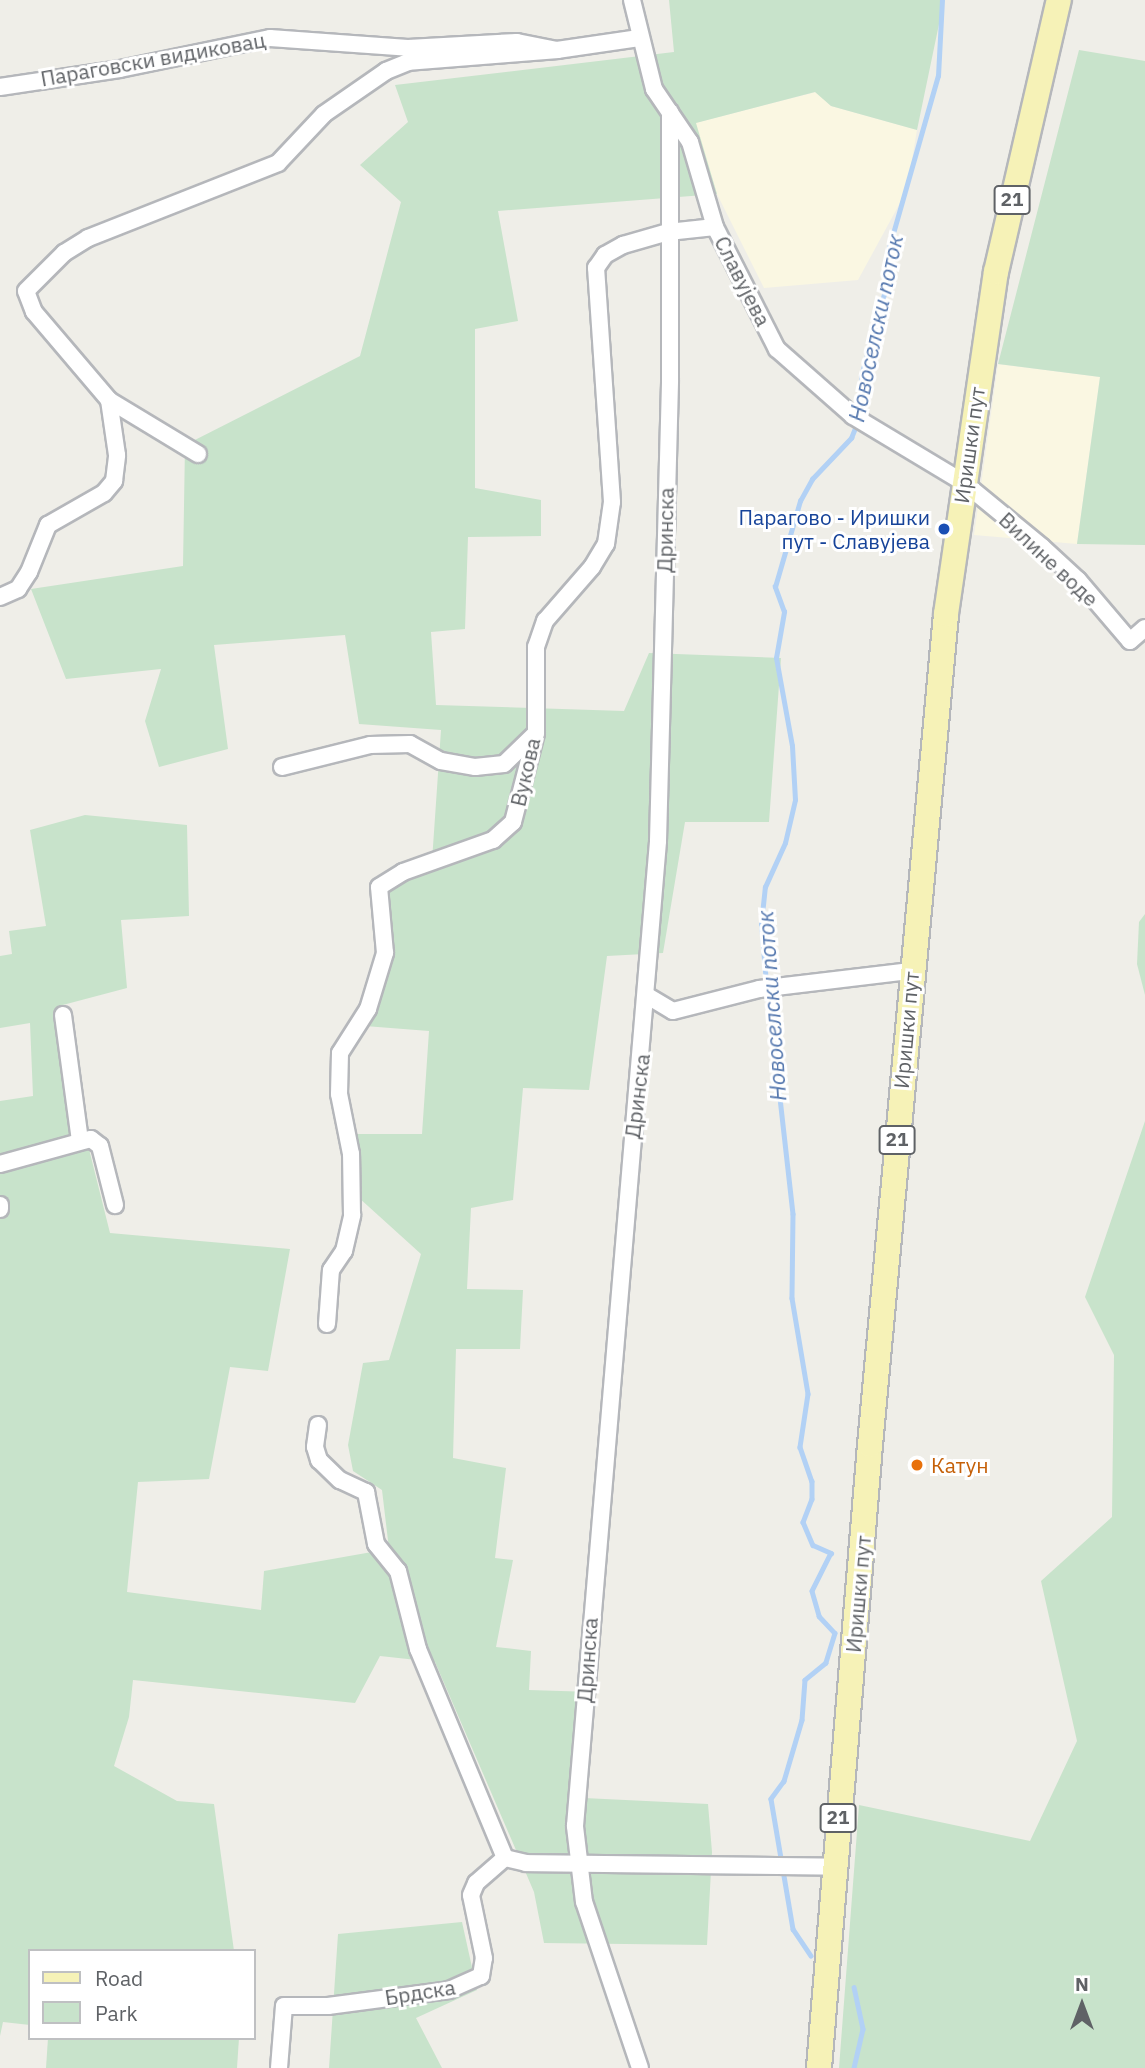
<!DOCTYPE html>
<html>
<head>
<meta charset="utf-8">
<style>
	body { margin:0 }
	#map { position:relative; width:1145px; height:2068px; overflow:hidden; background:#efeee8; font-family:"IBM Plex Sans",sans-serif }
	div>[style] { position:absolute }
	.commercial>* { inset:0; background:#faf7e2 }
	.green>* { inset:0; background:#c8e3cb }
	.stream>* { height:4.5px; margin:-2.25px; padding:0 2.25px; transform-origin:2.25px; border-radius:2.25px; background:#b2d1f5 }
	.roads { filter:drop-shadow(2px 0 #b5b7bb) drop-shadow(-2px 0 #b5b7bb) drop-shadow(0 2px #b5b7bb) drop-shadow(0 -2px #b5b7bb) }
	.minor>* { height:16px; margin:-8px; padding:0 8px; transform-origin:8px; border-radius:8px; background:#fff }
	.primary>* { height:24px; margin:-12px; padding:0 12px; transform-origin:12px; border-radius:12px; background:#f6f2b7 }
	.dots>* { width:19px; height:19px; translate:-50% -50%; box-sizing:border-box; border:4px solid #fff; border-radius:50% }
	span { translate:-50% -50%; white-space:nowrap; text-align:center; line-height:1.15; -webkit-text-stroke:6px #fff; paint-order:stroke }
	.shield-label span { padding:2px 5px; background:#fff; border:2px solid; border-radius:5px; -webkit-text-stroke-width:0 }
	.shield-label { font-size:19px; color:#5f6266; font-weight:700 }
	.street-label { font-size:21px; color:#5f6266 }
	.transit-label { font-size:21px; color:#164399 }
	.right { translate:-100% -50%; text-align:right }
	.food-label { font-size:21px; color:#c56008 }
	.left { translate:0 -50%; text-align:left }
	.water-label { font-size:23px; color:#5477ae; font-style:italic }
	.legend { position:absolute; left:28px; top:1949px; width:228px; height:91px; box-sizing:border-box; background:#fff; border:2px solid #bfc0c2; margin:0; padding:9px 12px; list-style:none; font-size:21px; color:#5f6266 }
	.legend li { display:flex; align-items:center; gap:14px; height:35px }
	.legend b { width:35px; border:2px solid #bfc0c2 }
	.north { position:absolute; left:1047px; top:1970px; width:70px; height:70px; -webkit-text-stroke:5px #fff; paint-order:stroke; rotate:0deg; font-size:19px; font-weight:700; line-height:28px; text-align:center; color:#5f6266 }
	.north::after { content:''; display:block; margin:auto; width:24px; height:32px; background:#5f6266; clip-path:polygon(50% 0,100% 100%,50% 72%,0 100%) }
</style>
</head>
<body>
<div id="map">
	<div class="commercial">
		<div style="clip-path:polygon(816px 92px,831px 106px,917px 130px,907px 190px,858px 280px,764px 288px,717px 194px,695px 123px)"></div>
		<div style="clip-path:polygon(998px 364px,1100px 377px,1077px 544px,974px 535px)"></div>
	</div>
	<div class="green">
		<div style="clip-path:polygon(669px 0,944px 0,917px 130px,831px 106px,815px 92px,696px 123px,717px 194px,498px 211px,518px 321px,475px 329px,475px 488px,541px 500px,541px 536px,468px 537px,465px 629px,431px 632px,436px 705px,624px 711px,649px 653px,781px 658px,769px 822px,685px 822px,663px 953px,607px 956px,589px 1090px,523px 1088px,513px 1200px,471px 1208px,467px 1289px,523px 1290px,520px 1349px,456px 1349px,453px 1458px,506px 1468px,495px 1558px,513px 1560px,496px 1647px,531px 1651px,529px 1690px,593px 1692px,584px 1798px,708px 1804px,712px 1852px,707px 1945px,544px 1943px,534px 1892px,435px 1662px,380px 1656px,355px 1703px,133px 1680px,129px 1717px,114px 1766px,177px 1801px,214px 1804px,234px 1951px,30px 1951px,30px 2025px,3px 2022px,0 2036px,0 1101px,33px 1096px,30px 1023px,0 1028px,0 956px,12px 954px,9px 931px,46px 926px,30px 830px,85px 815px,187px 825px,189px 916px,121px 920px,127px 988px,59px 1006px,72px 1137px,85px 1133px,110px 1233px,290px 1249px,268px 1371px,230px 1367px,209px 1479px,138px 1482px,127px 1592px,261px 1610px,264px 1571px,389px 1549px,382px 1490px,353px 1471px,348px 1445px,363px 1363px,389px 1360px,421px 1254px,358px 1197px,352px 1134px,422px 1134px,429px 1031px,352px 1025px,380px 952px,369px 885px,432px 861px,441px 730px,359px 724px,345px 635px,214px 645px,228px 749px,159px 767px,145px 721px,161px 669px,66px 679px,31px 589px,183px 566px,185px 445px,360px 356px,401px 202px,360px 165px,408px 122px,395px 85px,674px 52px)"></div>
		<div style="clip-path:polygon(1079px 50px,1145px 61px,1145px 545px,1077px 544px,1100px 377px,998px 364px)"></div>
		<div style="clip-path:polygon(1145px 914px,1145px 995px,1137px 964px,1139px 922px)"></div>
		<div style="clip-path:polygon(1145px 1121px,1145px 2068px,839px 2068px,859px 1805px,1030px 1841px,1077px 1741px,1041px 1581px,1112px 1517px,1114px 1355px,1085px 1297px)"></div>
		<div style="clip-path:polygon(462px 1922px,477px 1990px,416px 2018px,442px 2068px,329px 2068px,338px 1934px)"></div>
		<div style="clip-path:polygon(48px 2038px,239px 2038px,237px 2068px,46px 2068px)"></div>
	</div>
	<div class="stream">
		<div style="left:860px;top:414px;width:38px;rotate:-88deg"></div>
		<div style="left:861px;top:376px;width:85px;rotate:-74.3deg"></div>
		<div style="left:884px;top:294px;width:43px;rotate:-84.7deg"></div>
		<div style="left:888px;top:251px;width:182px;rotate:-74.1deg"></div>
		<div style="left:938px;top:76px;width:76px;rotate:-87deg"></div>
		<div style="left:766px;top:983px;width:59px;rotate:-94.8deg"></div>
		<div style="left:761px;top:924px;width:37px;rotate:-84deg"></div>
		<div style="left:765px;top:887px;width:48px;rotate:-65.6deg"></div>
		<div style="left:785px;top:843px;width:44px;rotate:-76.9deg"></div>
		<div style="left:795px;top:800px;width:54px;rotate:-93.2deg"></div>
		<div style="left:792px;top:746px;width:89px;rotate:-100.3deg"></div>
		<div style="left:776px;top:658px;width:47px;rotate:-80.1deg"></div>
		<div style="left:784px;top:612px;width:27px;rotate:-110deg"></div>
		<div style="left:775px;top:587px;width:90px;rotate:-73.8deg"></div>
		<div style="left:800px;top:501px;width:25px;rotate:-61deg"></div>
		<div style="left:812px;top:479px;width:57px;rotate:-46.4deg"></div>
		<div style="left:851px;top:438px;width:16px;rotate:-68deg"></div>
		<div style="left:768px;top:991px;width:224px;rotate:83.6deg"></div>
		<div style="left:793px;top:1214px;width:84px;rotate:90.7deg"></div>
		<div style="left:792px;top:1298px;width:97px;rotate:80.5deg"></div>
		<div style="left:808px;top:1394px;width:54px;rotate:98.6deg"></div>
		<div style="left:800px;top:1447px;width:36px;rotate:71deg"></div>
		<div style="left:812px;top:1481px;width:18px;rotate:90deg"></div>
		<div style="left:812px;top:1499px;width:25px;rotate:111deg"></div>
		<div style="left:803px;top:1522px;width:25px;rotate:67deg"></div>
		<div style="left:813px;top:1545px;width:20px;rotate:24deg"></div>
		<div style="left:831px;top:1553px;width:42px;rotate:116.6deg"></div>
		<div style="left:812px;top:1591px;width:26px;rotate:74deg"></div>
		<div style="left:819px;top:1616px;width:23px;rotate:47deg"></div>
		<div style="left:835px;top:1633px;width:31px;rotate:107deg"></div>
		<div style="left:826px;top:1663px;width:27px;rotate:141deg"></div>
		<div style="left:805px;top:1680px;width:40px;rotate:94.3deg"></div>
		<div style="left:802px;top:1720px;width:64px;rotate:106.4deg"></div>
		<div style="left:784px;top:1781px;width:22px;rotate:126deg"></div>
		<div style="left:771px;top:1799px;width:132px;rotate:80.4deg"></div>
		<div style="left:793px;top:1929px;width:32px;rotate:56deg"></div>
		<div style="left:854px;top:1987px;width:43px;rotate:77.9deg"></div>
		<div style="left:863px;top:2029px;width:40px;rotate:103deg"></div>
	</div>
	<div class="roads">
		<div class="minor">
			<div style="left:632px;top:0;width:92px;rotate:76.1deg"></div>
			<div style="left:654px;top:89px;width:64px;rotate:55.8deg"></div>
			<div style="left:690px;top:142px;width:89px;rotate:73.6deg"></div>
			<div style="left:715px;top:227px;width:137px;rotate:63.1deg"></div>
			<div style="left:777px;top:349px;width:101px;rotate:41.4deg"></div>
			<div style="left:853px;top:416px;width:128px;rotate:31deg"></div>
			<div style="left:963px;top:482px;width:102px;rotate:39.4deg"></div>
			<div style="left:1042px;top:547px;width:49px;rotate:42.5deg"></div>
			<div style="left:1078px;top:580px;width:80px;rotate:49.6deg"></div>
			<div style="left:1130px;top:641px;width:20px;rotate:-41deg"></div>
			<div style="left:0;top:87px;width:121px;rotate:-8.5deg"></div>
			<div style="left:120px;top:69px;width:153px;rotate:-11.7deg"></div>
			<div style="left:270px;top:38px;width:138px;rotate:4.1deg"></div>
			<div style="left:408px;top:48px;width:109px;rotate:-3.2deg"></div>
			<div style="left:517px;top:42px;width:41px;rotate:11.3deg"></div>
			<div style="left:557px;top:50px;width:83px;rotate:-8.3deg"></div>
			<div style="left:198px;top:454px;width:104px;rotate:-148.8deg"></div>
			<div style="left:109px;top:400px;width:116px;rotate:-130.4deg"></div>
			<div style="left:34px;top:312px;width:22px;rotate:-111deg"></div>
			<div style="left:26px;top:291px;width:54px;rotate:-45deg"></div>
			<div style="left:64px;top:253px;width:28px;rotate:-32deg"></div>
			<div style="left:88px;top:238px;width:204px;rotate:-21.5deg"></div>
			<div style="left:278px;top:163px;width:67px;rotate:-46.8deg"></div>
			<div style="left:324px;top:114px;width:75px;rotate:-34.7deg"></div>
			<div style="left:386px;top:71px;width:24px;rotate:-22deg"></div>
			<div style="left:408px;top:62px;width:149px;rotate:-4.6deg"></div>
			<div style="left:0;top:597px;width:20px;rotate:-24deg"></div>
			<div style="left:18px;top:589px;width:20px;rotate:-57deg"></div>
			<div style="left:29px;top:572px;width:51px;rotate:-68deg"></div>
			<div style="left:48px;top:525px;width:64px;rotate:-29.7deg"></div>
			<div style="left:104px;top:493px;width:16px;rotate:-50deg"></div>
			<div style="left:114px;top:481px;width:26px;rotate:-83deg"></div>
			<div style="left:117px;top:455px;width:56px;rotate:-98.3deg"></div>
			<div style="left:282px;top:767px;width:91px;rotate:-14deg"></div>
			<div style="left:370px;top:745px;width:40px;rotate:-1.4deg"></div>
			<div style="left:410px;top:744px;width:35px;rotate:29deg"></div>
			<div style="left:441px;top:761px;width:35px;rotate:10deg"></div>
			<div style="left:475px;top:767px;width:29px;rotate:-6deg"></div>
			<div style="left:504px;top:764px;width:42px;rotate:-44deg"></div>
			<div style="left:646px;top:995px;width:31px;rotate:31deg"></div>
			<div style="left:673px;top:1011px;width:89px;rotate:-14.3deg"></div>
			<div style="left:759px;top:989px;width:153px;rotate:-6.8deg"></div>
			<div style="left:63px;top:1015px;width:126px;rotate:82.3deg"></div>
			<div style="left:0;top:1164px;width:94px;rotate:-15.4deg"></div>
			<div style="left:91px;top:1139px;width:11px;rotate:38deg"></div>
			<div style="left:100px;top:1146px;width:61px;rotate:75.7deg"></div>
			<div style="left:0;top:1205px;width:4px;rotate:90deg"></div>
			<div style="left:327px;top:1324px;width:54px;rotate:-85.8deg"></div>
			<div style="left:331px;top:1270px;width:23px;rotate:-56deg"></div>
			<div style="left:344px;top:1251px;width:37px;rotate:-77deg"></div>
			<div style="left:352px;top:1215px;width:61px;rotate:-90.9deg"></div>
			<div style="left:351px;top:1154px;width:61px;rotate:-101.3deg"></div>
			<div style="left:339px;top:1094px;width:41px;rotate:-88.6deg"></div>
			<div style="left:340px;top:1053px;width:52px;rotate:-57.5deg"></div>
			<div style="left:368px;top:1009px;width:59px;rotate:-73.1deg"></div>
			<div style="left:385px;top:953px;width:66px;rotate:-95.2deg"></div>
			<div style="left:379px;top:887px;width:28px;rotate:-32deg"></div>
			<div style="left:403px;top:872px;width:96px;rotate:-19.6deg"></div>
			<div style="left:493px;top:840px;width:27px;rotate:-42deg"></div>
			<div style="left:513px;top:822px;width:92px;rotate:-75.5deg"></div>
			<div style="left:536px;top:733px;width:86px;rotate:-90deg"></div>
			<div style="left:536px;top:647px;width:28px;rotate:-71deg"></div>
			<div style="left:545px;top:621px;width:72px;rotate:-49deg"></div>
			<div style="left:592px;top:567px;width:27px;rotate:-59deg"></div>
			<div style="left:606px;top:544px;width:42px;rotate:-81.9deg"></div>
			<div style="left:612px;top:502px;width:235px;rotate:-93.9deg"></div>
			<div style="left:596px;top:268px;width:16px;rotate:-55deg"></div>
			<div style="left:605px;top:255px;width:21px;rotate:-29deg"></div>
			<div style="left:623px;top:245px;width:47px;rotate:-16.1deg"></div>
			<div style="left:668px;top:232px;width:47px;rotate:-6.1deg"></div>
			<div style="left:318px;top:1425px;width:22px;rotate:98deg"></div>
			<div style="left:315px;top:1447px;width:14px;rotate:73deg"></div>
			<div style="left:319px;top:1460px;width:29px;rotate:44deg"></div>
			<div style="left:340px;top:1480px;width:29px;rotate:25deg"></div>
			<div style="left:366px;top:1492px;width:53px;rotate:79.1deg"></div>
			<div style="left:376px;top:1544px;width:35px;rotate:51deg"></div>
			<div style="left:398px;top:1571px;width:81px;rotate:75.6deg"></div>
			<div style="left:418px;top:1649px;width:226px;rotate:67.4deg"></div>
			<div style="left:505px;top:1858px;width:22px;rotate:13deg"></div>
			<div style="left:526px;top:1863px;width:308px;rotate:0.7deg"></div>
			<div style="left:279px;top:2068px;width:62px;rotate:-85.4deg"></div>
			<div style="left:284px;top:2006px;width:44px"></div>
			<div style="left:328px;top:2006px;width:122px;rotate:-7.5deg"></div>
			<div style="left:449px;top:1990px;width:35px;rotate:-24deg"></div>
			<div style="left:481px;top:1976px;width:18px;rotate:-81deg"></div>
			<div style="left:484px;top:1958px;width:64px;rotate:-101.7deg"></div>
			<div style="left:471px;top:1895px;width:13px;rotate:-67deg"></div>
			<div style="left:476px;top:1883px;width:38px;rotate:-41deg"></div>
			<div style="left:640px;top:2068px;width:175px;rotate:-108.6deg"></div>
			<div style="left:584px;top:1902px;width:77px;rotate:-96.8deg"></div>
			<div style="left:575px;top:1826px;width:988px;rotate:-85.18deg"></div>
			<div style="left:658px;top:841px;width:461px;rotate:-88.5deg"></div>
			<div style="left:670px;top:380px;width:268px;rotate:-90deg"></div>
		</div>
		<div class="primary">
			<div style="left:819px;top:2068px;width:625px;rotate:-85.32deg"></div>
			<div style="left:870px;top:1445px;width:834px;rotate:-84.77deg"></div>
			<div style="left:946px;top:614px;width:346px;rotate:-81.7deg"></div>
			<div style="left:996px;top:272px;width:279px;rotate:-77deg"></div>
		</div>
	</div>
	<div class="dots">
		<div style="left:944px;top:529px;background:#1a4fb4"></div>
		<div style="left:917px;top:1465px;background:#e8710a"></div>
	</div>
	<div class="shield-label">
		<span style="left:1012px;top:200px">21</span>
		<span style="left:897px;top:1140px">21</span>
		<span style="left:838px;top:1818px">21</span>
	</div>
	<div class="street-label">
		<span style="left:153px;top:59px;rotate:-10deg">Параговски видиковац</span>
		<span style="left:743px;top:281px;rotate:63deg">Славујева</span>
		<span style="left:969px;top:445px;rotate:-82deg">Иришки пут</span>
		<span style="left:665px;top:530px;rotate:-89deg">Дринска</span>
		<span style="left:1049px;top:559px;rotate:43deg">Вилине воде</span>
		<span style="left:525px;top:772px;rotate:-77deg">Вукова</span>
		<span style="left:906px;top:1030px;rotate:-85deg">Иришки пут</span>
		<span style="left:637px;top:1096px;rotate:-83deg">Дринска</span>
		<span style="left:858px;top:1594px;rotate:-85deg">Иришки пут</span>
		<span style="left:587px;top:1660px;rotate:-86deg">Дринска</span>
		<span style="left:420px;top:1992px;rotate:-9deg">Брдска</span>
	</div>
	<div class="transit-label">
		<span class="right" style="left:930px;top:529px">Парагово - Иришки<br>пут - Славујева</span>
	</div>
	<div class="food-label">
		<span class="left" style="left:931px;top:1465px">Катун</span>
	</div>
	<div class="water-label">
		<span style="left:875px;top:328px;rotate:-78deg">Новоселски поток</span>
		<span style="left:771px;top:1006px;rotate:-94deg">Новоселски поток</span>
	</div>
	<ul class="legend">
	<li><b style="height:9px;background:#f6f2b7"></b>Road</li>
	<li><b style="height:19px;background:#c8e3cb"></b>Park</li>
	</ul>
	<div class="north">N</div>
</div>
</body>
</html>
